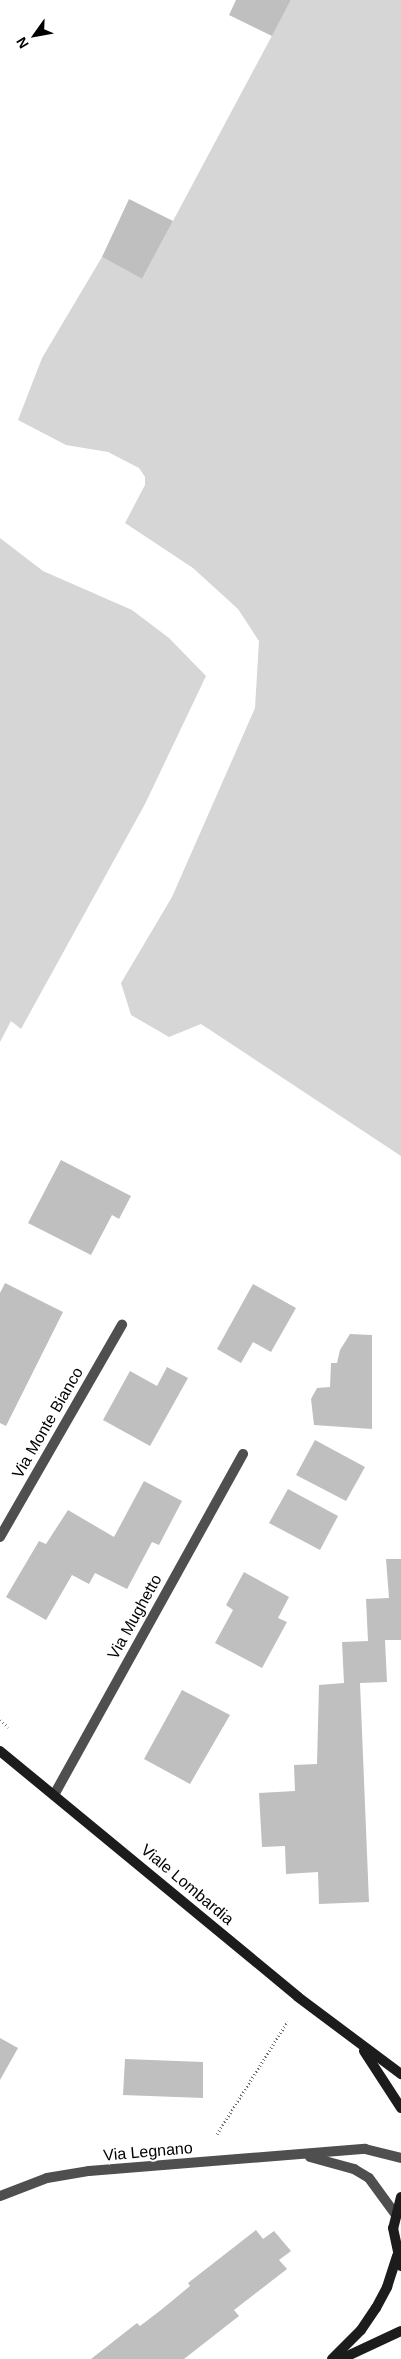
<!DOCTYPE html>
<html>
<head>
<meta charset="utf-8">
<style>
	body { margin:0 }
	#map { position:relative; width:401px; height:2359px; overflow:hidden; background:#fff; font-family:Helvetica,sans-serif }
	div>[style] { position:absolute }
	.green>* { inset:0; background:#d6d6d6 }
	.building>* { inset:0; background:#bfbfbf }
	.path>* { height:3px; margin-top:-1.5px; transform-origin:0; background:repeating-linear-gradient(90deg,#717171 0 1px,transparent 0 3.5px) }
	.street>* { height:10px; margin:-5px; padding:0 5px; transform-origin:5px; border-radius:5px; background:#4f4f4f }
	.secondary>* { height:10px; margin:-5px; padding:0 5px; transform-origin:5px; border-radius:5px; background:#1c1c1c }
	span { translate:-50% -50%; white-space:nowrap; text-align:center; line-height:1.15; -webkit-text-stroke:4px #fff; paint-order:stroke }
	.street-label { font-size:16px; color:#000 }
	.north { position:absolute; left:10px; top:10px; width:50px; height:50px; -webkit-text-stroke:4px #fff; paint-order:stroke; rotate:238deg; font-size:14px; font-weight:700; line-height:20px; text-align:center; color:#000 }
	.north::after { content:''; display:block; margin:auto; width:18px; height:22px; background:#000; clip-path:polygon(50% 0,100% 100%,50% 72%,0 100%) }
</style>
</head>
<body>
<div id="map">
	<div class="green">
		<div style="clip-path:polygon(291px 0,401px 0,401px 1156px,201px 1024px,169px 1037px,131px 1015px,121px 983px,172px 897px,255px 708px,259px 641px,238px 609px,193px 568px,125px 523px,145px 485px,145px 477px,139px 468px,108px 452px,66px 445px,18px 420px,42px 358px,102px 257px,142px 279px)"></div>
		<div style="clip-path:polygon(0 538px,43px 571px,132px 610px,169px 638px,206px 676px,145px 804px,21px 1029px,11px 1021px,0 1042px)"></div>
	</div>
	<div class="building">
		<div style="clip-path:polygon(236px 0,291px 0,272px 36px,229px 15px)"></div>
		<div style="clip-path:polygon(129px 199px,173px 221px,142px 279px,102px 257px)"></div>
		<div style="clip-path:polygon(61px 1160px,131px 1196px,119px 1219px,112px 1215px,91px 1255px,28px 1223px)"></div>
		<div style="clip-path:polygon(5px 1283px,63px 1312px,6px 1426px,0 1423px,0 1293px)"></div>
		<div style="clip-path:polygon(253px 1284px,296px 1308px,271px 1352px,253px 1342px,241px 1363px,217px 1349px)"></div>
		<div style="clip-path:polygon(350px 1334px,372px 1335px,372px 1429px,314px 1425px,311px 1399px,317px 1388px,330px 1387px,331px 1363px,337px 1363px,340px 1350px)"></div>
		<div style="clip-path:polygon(167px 1367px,188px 1378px,150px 1446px,103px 1420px,130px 1371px,157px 1386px)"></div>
		<div style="clip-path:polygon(315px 1440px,365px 1467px,346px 1501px,296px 1475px)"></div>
		<div style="clip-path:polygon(144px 1481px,182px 1501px,159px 1545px,152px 1542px,127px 1589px,95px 1573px,89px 1584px,72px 1575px,46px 1620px,6px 1597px,39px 1541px,46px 1544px,68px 1510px,114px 1537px)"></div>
		<div style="clip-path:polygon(288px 1489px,338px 1516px,320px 1550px,269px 1523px)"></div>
		<div style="clip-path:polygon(386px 1559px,401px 1559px,401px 1640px,385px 1640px,387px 1682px,360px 1683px,369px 1902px,319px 1904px,318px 1872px,286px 1874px,285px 1846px,262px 1847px,259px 1793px,295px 1791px,294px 1765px,317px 1764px,319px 1685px,344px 1683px,342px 1642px,368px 1641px,366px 1599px,389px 1598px)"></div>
		<div style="clip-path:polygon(244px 1572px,289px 1597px,278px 1618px,287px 1622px,262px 1668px,215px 1643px,233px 1610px,226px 1605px)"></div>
		<div style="clip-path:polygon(182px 1690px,230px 1715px,190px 1784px,144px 1759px)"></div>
		<div style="clip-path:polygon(0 2038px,18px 2048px,0 2080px)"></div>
		<div style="clip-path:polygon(125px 2059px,203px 2062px,203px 2098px,123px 2095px)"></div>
		<div style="clip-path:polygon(256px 2230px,263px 2239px,274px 2231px,291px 2251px,279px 2260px,287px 2269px,234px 2310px,239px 2316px,184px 2359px,91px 2359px,137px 2323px,140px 2326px,161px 2310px,190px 2286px,188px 2283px)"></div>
	</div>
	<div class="path">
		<div style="left:0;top:1720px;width:11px;rotate:41deg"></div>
		<div style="left:217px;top:2134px;width:133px;rotate:-57.9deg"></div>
	</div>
	<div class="street">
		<div style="left:0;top:1537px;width:245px;rotate:-60.1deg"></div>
		<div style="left:54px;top:1795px;width:390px;rotate:-61deg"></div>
		<div style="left:310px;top:2157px;width:46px;rotate:15.3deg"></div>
		<div style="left:354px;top:2169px;width:17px;rotate:31deg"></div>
		<div style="left:369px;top:2178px;width:46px;rotate:53.9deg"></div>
		<div style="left:0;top:2196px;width:50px;rotate:-21deg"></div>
		<div style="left:47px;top:2178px;width:43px;rotate:-9.5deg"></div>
		<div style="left:89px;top:2171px;width:277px;rotate:-4.6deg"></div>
		<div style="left:365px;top:2149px;width:37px;rotate:14deg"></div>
	</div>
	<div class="secondary">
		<div style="left:0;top:1751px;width:386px;rotate:39.5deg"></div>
		<div style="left:298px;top:1997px;width:129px;rotate:36.8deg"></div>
		<div style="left:364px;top:2051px;width:68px;rotate:57deg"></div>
		<div style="left:401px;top:2197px;width:32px;rotate:104deg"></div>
		<div style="left:393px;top:2228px;width:39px;rotate:78deg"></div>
		<div style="left:332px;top:2359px;width:41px;rotate:-45deg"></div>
		<div style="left:361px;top:2330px;width:27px;rotate:-56deg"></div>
		<div style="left:376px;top:2308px;width:24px;rotate:-62deg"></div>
		<div style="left:387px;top:2287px;width:33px;rotate:-72deg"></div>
		<div style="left:341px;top:2359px;width:66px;rotate:-25deg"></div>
	</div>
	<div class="street-label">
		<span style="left:48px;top:1423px;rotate:-60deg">Via Monte Bianco</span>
		<span style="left:135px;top:1617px;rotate:-61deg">Via Mughetto</span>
		<span style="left:187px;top:1885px;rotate:40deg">Viale Lombardia</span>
		<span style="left:148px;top:2152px;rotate:-5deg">Via Legnano</span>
	</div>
	<div class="north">N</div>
</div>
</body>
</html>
